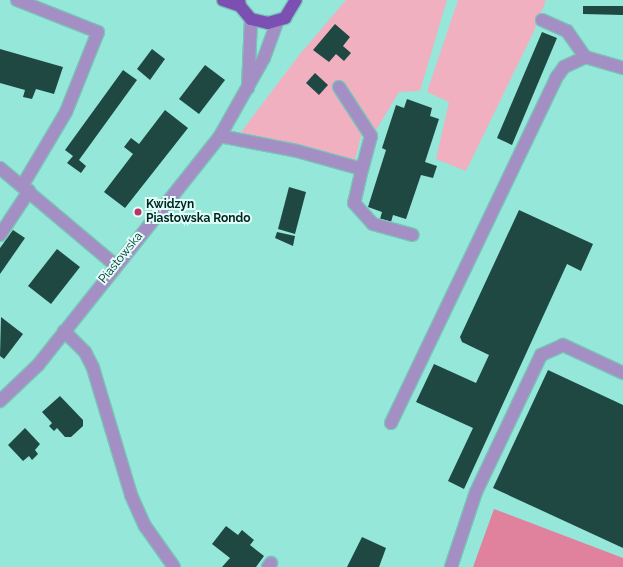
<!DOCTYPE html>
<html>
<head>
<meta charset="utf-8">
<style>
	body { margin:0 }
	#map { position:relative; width:623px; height:567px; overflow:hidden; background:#95e7d9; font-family:Raleway,sans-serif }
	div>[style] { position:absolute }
	.green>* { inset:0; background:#f1b0c0 }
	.forest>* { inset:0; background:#e0829d }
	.building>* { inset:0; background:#1f4842 }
	.roads { filter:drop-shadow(1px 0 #7ac4b8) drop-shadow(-1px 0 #7ac4b8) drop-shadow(0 1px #7ac4b8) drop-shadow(0 -1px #7ac4b8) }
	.minor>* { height:12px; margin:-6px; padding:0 6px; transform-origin:6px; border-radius:6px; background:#a48fc5 }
	.major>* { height:12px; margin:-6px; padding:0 6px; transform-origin:6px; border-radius:6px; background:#7c50b2 }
	.dots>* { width:11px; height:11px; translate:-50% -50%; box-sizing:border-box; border:2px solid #dffef8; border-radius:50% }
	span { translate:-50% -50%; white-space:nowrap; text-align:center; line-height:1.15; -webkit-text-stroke:4px #dffef8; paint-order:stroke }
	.poi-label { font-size:12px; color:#012520; font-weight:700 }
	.left { translate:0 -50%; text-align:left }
	.street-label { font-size:12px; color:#012520 }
</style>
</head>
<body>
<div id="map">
	<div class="green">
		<div style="clip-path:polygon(346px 0,447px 0,420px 91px,399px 92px,375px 132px,362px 132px,354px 164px,241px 132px,300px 54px)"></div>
		<div style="clip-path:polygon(458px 0,546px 0,535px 29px,466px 171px,436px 159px,449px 102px,427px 92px)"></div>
	</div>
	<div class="forest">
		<div style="clip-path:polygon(494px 509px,623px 558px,623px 567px,473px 567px)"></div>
	</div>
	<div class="building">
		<div style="clip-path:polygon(583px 6px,623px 6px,623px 15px,583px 14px)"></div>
		<div style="clip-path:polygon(335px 24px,350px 37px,343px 46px,351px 53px,344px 61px,336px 54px,329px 62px,313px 50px)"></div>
		<div style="clip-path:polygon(542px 32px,557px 38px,512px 145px,497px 138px)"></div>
		<div style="clip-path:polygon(0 49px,63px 67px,54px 94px,36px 89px,32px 99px,23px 97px,25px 90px,0 83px)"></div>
		<div style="clip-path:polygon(152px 49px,165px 59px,150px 80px,137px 69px)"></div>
		<div style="clip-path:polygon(205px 65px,225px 80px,199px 114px,179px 99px)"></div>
		<div style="clip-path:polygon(123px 70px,137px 80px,79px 160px,86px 166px,81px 173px,67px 163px,73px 156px,65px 150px)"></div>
		<div style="clip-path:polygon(315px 73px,328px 85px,319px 95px,306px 83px)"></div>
		<div style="clip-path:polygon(407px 99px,432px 108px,430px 116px,439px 119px,425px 162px,437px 166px,433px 178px,421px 175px,406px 219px,393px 215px,391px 222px,380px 219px,382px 212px,368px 207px,386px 150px,382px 148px,396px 105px,404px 108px)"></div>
		<div style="clip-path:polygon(165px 110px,188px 128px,125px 208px,104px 192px,133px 154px,124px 147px,131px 138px,139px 144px)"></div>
		<div style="clip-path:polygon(289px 187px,306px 192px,295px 234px,278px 229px)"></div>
		<div style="clip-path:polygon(519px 210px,593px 244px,581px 271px,567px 264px,464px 489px,448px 481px,473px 428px,416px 402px,434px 364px,476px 383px,489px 355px,462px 342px,460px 337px)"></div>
		<div style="clip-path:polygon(13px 230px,25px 238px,0 274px,0 248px)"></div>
		<div style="clip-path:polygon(277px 232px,295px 236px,293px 246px,275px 238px)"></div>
		<div style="clip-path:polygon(57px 249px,80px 267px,51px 304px,28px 286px)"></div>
		<div style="clip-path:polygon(1px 317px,23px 334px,4px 359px,0 356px)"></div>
		<div style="clip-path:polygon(548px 370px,623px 405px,623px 548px,493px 488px)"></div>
		<div style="clip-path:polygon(60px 396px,83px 420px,83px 426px,71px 437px,65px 437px,57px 428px,54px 431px,49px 426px,52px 423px,42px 412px)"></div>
		<div style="clip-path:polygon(25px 428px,40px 444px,35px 450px,38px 454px,32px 460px,29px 456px,23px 461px,8px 445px)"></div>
		<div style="clip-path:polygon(226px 526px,238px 535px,242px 530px,254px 540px,250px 545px,264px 556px,256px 567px,222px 567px,230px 558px,212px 544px)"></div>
		<div style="clip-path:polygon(362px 537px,386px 548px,379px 567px,347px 567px)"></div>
	</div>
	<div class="roads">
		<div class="minor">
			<div style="left:17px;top:0;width:87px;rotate:21.6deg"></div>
			<div style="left:98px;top:32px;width:86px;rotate:111.8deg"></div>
			<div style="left:66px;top:112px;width:86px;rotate:120.7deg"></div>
			<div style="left:542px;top:20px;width:27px;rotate:24deg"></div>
			<div style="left:567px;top:31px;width:32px;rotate:55deg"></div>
			<div style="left:339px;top:87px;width:59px;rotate:56.9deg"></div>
			<div style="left:371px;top:136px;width:34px;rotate:105deg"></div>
			<div style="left:248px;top:88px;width:69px;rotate:-87.5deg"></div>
			<div style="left:220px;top:136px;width:78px;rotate:11deg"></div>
			<div style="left:297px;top:151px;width:67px;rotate:15.5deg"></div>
			<div style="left:362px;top:169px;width:35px;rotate:103deg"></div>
			<div style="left:354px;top:203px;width:28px;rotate:48deg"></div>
			<div style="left:373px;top:224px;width:41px;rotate:15.4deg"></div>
			<div style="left:0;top:168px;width:150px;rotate:40.1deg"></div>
			<div style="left:0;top:235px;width:53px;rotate:-56.6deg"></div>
			<div style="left:64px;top:331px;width:30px;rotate:45deg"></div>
			<div style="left:85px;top:352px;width:18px;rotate:63deg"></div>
			<div style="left:93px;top:368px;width:133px;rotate:73.3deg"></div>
			<div style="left:131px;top:495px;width:34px;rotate:66deg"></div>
			<div style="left:145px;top:526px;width:50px;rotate:54.7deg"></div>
			<div style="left:0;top:401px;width:52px;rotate:-43.5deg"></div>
			<div style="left:38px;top:365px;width:293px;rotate:-51.5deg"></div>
			<div style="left:220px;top:136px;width:90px;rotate:-60.6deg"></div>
			<div style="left:264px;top:58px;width:38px;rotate:-70deg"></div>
			<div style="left:391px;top:423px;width:382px;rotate:-64.4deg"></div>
			<div style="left:556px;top:78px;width:14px;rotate:-54deg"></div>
			<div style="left:564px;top:67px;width:23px;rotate:-25deg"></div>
			<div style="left:585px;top:57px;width:40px;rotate:16deg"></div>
			<div style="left:268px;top:567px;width:5px;rotate:-53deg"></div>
			<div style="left:451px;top:567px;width:79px;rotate:-71.6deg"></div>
			<div style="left:476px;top:492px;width:152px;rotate:-64.6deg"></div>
			<div style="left:541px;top:355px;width:24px;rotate:-24deg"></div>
			<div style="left:563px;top:345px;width:66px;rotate:25deg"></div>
		</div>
		<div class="major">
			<div style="left:223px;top:0;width:18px;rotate:19deg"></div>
			<div style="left:239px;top:0;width:6px;rotate:81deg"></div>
			<div style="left:240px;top:6px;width:17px;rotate:50deg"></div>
			<div style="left:251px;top:19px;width:17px;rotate:13deg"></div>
			<div style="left:268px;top:23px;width:18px;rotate:-16deg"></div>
			<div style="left:285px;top:18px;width:21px;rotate:-59deg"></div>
		</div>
	</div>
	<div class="dots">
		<div style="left:138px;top:212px;background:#bd3166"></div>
	</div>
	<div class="poi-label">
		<span class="left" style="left:146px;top:212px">Kwidzyn<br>Piastowska Rondo</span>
	</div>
	<div class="street-label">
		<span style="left:121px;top:258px;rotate:-51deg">Piastowska</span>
	</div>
</div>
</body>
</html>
